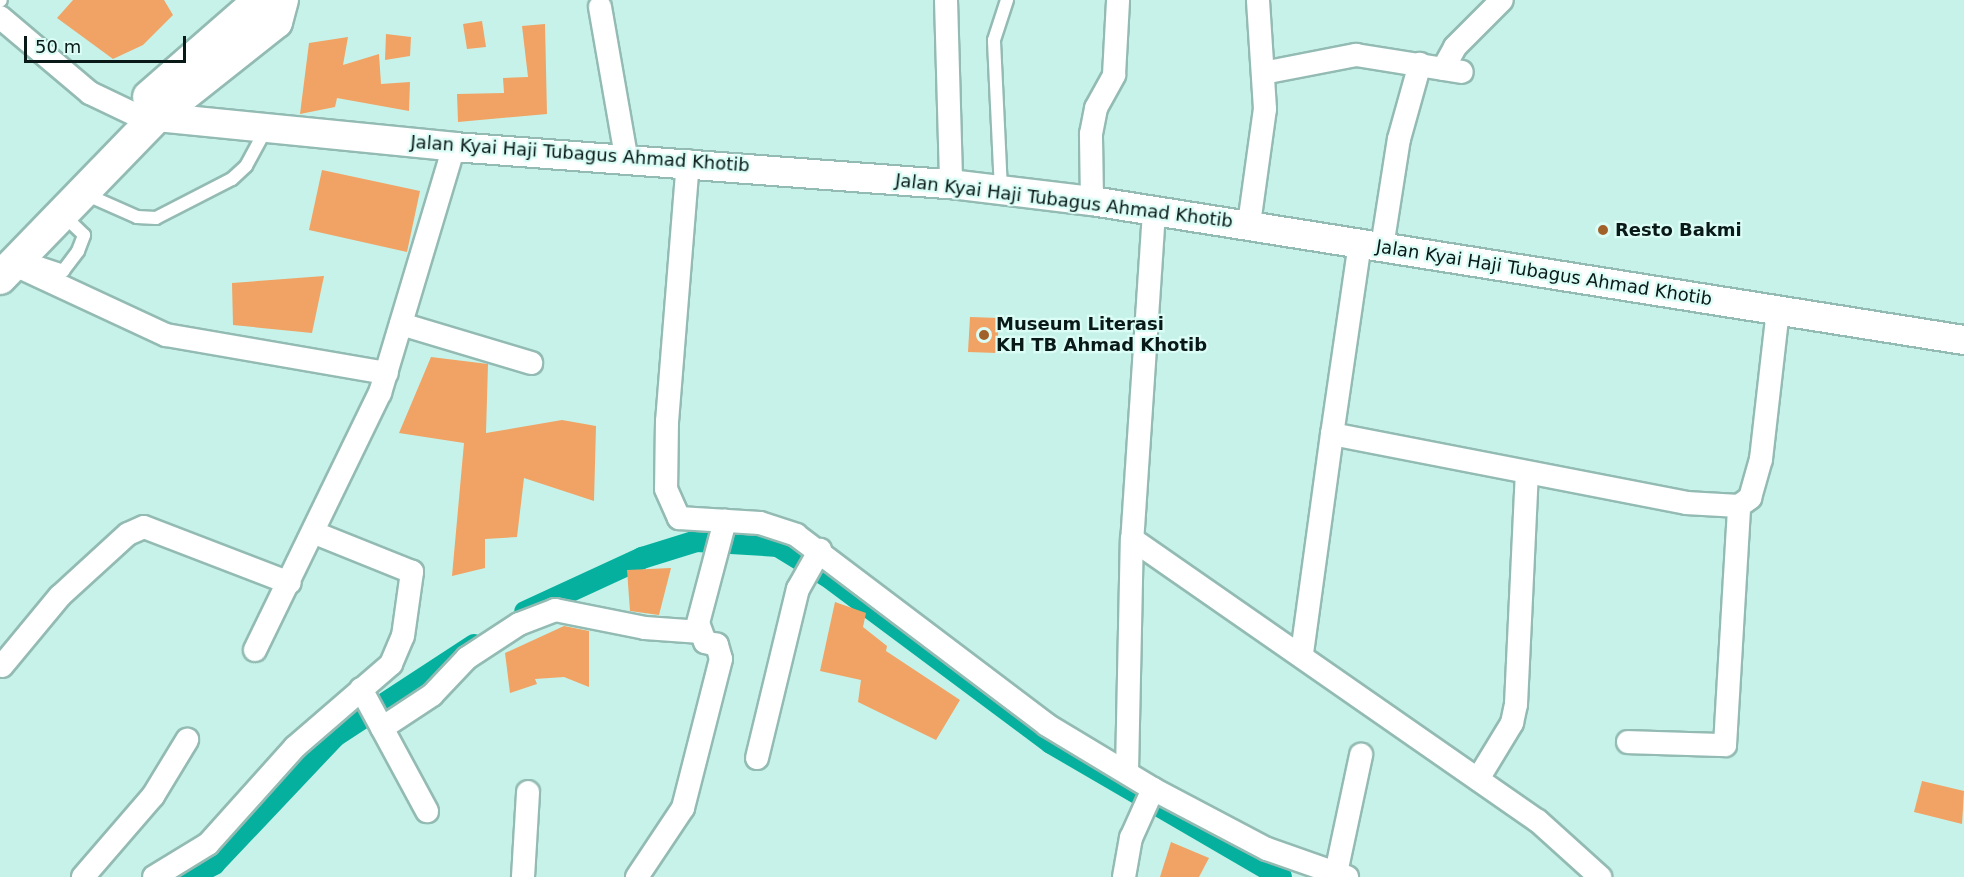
<!DOCTYPE html>
<html>
<head>
<meta charset="utf-8">
<style>
	body { margin:0 }
	#map { position:relative; width:1964px; height:877px; overflow:hidden; background:#c7f2e9; font-family:"DejaVu Sans",sans-serif }
	div>[style] { position:absolute }
	.canal>* { height:22px; margin:-11px; padding:0 11px; transform-origin:11px; border-radius:11px; background:#06b09e }
	.building>* { inset:0; background:#f0a364 }
	.roads { filter:drop-shadow(2px 0 #93bbb3) drop-shadow(-2px 0 #93bbb3) drop-shadow(0 2px #93bbb3) drop-shadow(0 -2px #93bbb3) }
	.service>* { height:12px; margin:-6px; padding:0 6px; transform-origin:6px; border-radius:6px; background:#fff }
	.minor>* { height:22px; margin:-11px; padding:0 11px; transform-origin:11px; border-radius:11px; background:#fff }
	.tertiary>* { height:28px; margin:-14px; padding:0 14px; transform-origin:14px; border-radius:14px; background:#fff }
	.secondary>* { height:32px; margin:-16px; padding:0 16px; transform-origin:16px; border-radius:16px; background:#fff }
	.dots>* { width:16px; height:16px; translate:-50% -50%; box-sizing:border-box; border:3px solid #dbfdf6; border-radius:50% }
	span { translate:-50% -50%; white-space:nowrap; text-align:center; line-height:1.15; -webkit-text-stroke:4.5px #dbfdf6; paint-order:stroke }
	.street-label { font-size:18px; color:#091917 }
	.poi-label { font-size:18px; color:#091917; font-weight:700 }
	.left { translate:0 -50%; text-align:left }
	.scale { position:absolute; left:24px; top:36px; width:162px; height:27px; box-sizing:border-box; border:3px solid #091917; border-top:0; padding-left:8px; font-size:18px; line-height:21px; white-space:nowrap; color:#091917; -webkit-text-stroke:4px #dbfdf6; paint-order:stroke }
</style>
</head>
<body>
<div id="map">
	<div class="canal">
		<div style="left:525px;top:612px;width:129px;rotate:-24.8deg"></div>
		<div style="left:642px;top:558px;width:58px;rotate:-17.2deg"></div>
		<div style="left:697px;top:541px;width:81px;rotate:3.5deg"></div>
		<div style="left:778px;top:546px;width:57px;rotate:31.5deg"></div>
		<div style="left:827px;top:576px;width:279px;rotate:36.7deg"></div>
		<div style="left:1051px;top:743px;width:266px;rotate:30.2deg"></div>
		<div style="left:189px;top:877px;width:28px;rotate:-27deg"></div>
		<div style="left:214px;top:864px;width:176px;rotate:-46.6deg"></div>
		<div style="left:335px;top:736px;width:166px;rotate:-33.2deg"></div>
	</div>
	<div class="building">
		<div style="clip-path:polygon(73px 0,164px 0,173px 15px,143px 45px,113px 59px,57px 18px)"></div>
		<div style="clip-path:polygon(482px 21px,486px 47px,467px 49px,463px 24px)"></div>
		<div style="clip-path:polygon(545px 24px,547px 114px,458px 122px,457px 94px,504px 93px,503px 78px,528px 77px,522px 26px)"></div>
		<div style="clip-path:polygon(386px 34px,411px 37px,410px 56px,385px 60px)"></div>
		<div style="clip-path:polygon(348px 37px,343px 65px,379px 54px,381px 84px,410px 82px,409px 111px,337px 98px,335px 107px,300px 114px,309px 43px)"></div>
		<div style="clip-path:polygon(322px 170px,420px 191px,407px 252px,309px 230px)"></div>
		<div style="clip-path:polygon(324px 276px,312px 333px,233px 325px,232px 283px)"></div>
		<div style="clip-path:polygon(970px 317px,999px 318px,997px 353px,968px 352px)"></div>
		<div style="clip-path:polygon(431px 357px,488px 364px,486px 433px,562px 420px,596px 426px,594px 501px,524px 478px,517px 537px,485px 539px,485px 568px,452px 576px,464px 443px,399px 433px)"></div>
		<div style="clip-path:polygon(671px 568px,659px 615px,630px 611px,627px 570px)"></div>
		<div style="clip-path:polygon(835px 602px,866px 613px,863px 627px,887px 646px,886px 651px,960px 700px,936px 740px,858px 702px,861px 680px,820px 671px)"></div>
		<div style="clip-path:polygon(564px 626px,589px 631px,589px 687px,564px 677px,535px 679px,537px 684px,510px 693px,505px 653px)"></div>
		<div style="clip-path:polygon(1922px 781px,1964px 791px,1962px 824px,1914px 812px)"></div>
		<div style="clip-path:polygon(1171px 842px,1209px 858px,1199px 877px,1160px 877px)"></div>
	</div>
	<div class="roads">
		<div class="service">
			<div style="left:0;top:1px;width:1px;rotate:-45deg"></div>
			<div style="left:1001px;top:190px;width:150px;rotate:-92.7deg"></div>
			<div style="left:994px;top:40px;width:42px;rotate:-72deg"></div>
			<div style="left:85px;top:194px;width:57px;rotate:23.9deg"></div>
			<div style="left:137px;top:217px;width:19px;rotate:3deg"></div>
			<div style="left:156px;top:218px;width:85px;rotate:-27.2deg"></div>
			<div style="left:232px;top:179px;width:19px;rotate:-43deg"></div>
			<div style="left:246px;top:166px;width:42px;rotate:-61.6deg"></div>
			<div style="left:33px;top:261px;width:32px;rotate:18deg"></div>
			<div style="left:63px;top:271px;width:25px;rotate:-53deg"></div>
			<div style="left:78px;top:251px;width:17px;rotate:-69deg"></div>
			<div style="left:84px;top:235px;width:30px;rotate:-136deg"></div>
		</div>
		<div class="minor">
			<div style="left:946px;top:0;width:184px;rotate:88.4deg"></div>
			<div style="left:600px;top:7px;width:151px;rotate:80.1deg"></div>
			<div style="left:0;top:17px;width:118px;rotate:40.2deg"></div>
			<div style="left:90px;top:93px;width:47px;rotate:25.5deg"></div>
			<div style="left:1443px;top:69px;width:25px;rotate:-61deg"></div>
			<div style="left:1455px;top:47px;width:66px;rotate:-45deg"></div>
			<div style="left:1263px;top:73px;width:95px;rotate:-11deg"></div>
			<div style="left:1356px;top:55px;width:107px;rotate:9.1deg"></div>
			<div style="left:688px;top:161px;width:261px;rotate:94.6deg"></div>
			<div style="left:667px;top:421px;width:68px;rotate:90.8deg"></div>
			<div style="left:666px;top:489px;width:32px;rotate:66deg"></div>
			<div style="left:679px;top:518px;width:81px;rotate:3.5deg"></div>
			<div style="left:760px;top:523px;width:38px;rotate:18deg"></div>
			<div style="left:796px;top:535px;width:315px;rotate:37.1deg"></div>
			<div style="left:1047px;top:725px;width:124px;rotate:31.1deg"></div>
			<div style="left:1153px;top:789px;width:129px;rotate:27.8deg"></div>
			<div style="left:1267px;top:849px;width:85px;rotate:19.3deg"></div>
			<div style="left:1092px;top:201px;width:67px;rotate:-90.9deg"></div>
			<div style="left:1091px;top:134px;width:26px;rotate:-79deg"></div>
			<div style="left:1096px;top:108px;width:38px;rotate:-61deg"></div>
			<div style="left:1114px;top:75px;width:75px;rotate:-86.9deg"></div>
			<div style="left:1154px;top:212px;width:328px;rotate:93.8deg"></div>
			<div style="left:1132px;top:539px;width:494px;rotate:34.8deg"></div>
			<div style="left:1538px;top:821px;width:84px;rotate:42.1deg"></div>
			<div style="left:1249px;top:224px;width:116px;rotate:-82.1deg"></div>
			<div style="left:1265px;top:109px;width:109px;rotate:-93.7deg"></div>
			<div style="left:1360px;top:243px;width:193px;rotate:98.3deg"></div>
			<div style="left:1332px;top:434px;width:361px;rotate:11deg"></div>
			<div style="left:1686px;top:503px;width:53px;rotate:3.2deg"></div>
			<div style="left:1739px;top:506px;width:14px;rotate:-36deg"></div>
			<div style="left:1750px;top:498px;width:41px;rotate:-74.2deg"></div>
			<div style="left:1761px;top:459px;width:150px;rotate:-83.5deg"></div>
			<div style="left:1382px;top:247px;width:109px;rotate:-81.1deg"></div>
			<div style="left:1399px;top:139px;width:78px;rotate:-74.4deg"></div>
			<div style="left:13px;top:264px;width:169px;rotate:24.9deg"></div>
			<div style="left:166px;top:335px;width:224px;rotate:9.8deg"></div>
			<div style="left:401px;top:324px;width:136px;rotate:16.7deg"></div>
			<div style="left:255px;top:650px;width:286px;rotate:-64.1deg"></div>
			<div style="left:380px;top:393px;width:257px;rotate:-73.3deg"></div>
			<div style="left:1302px;top:653px;width:221px;rotate:-82.2deg"></div>
			<div style="left:2px;top:666px;width:91px;rotate:-50.4deg"></div>
			<div style="left:60px;top:596px;width:92px;rotate:-42.4deg"></div>
			<div style="left:128px;top:534px;width:17px;rotate:-24deg"></div>
			<div style="left:144px;top:527px;width:156px;rotate:21deg"></div>
			<div style="left:361px;top:689px;width:139px;rotate:61.6deg"></div>
			<div style="left:382px;top:728px;width:60px;rotate:-33.4deg"></div>
			<div style="left:432px;top:695px;width:51px;rotate:-46.6deg"></div>
			<div style="left:467px;top:658px;width:62px;rotate:-33.2deg"></div>
			<div style="left:519px;top:624px;width:39px;rotate:-21deg"></div>
			<div style="left:555px;top:610px;width:92px;rotate:11.3deg"></div>
			<div style="left:645px;top:628px;width:56px;rotate:4.1deg"></div>
			<div style="left:1628px;top:742px;width:97px;rotate:1.8deg"></div>
			<div style="left:1725px;top:745px;width:239px;rotate:-86.6deg"></div>
			<div style="left:757px;top:758px;width:174px;rotate:-76.4deg"></div>
			<div style="left:798px;top:589px;width:45px;rotate:-60.6deg"></div>
			<div style="left:1127px;top:771px;width:232px;rotate:-88.8deg"></div>
			<div style="left:1478px;top:779px;width:66px;rotate:-58.7deg"></div>
			<div style="left:1512px;top:723px;width:19px;rotate:-78deg"></div>
			<div style="left:1516px;top:704px;width:231px;rotate:-87.3deg"></div>
			<div style="left:1336px;top:873px;width:121px;rotate:-78deg"></div>
			<div style="left:83px;top:877px;width:107px;rotate:-49.2deg"></div>
			<div style="left:153px;top:796px;width:66px;rotate:-58.7deg"></div>
			<div style="left:154px;top:877px;width:63px;rotate:-31.4deg"></div>
			<div style="left:208px;top:844px;width:130px;rotate:-48.1deg"></div>
			<div style="left:295px;top:747px;width:127px;rotate:-40.8deg"></div>
			<div style="left:391px;top:664px;width:30px;rotate:-67deg"></div>
			<div style="left:403px;top:636px;width:65px;rotate:-82deg"></div>
			<div style="left:412px;top:572px;width:105px;rotate:-158.1deg"></div>
			<div style="left:523px;top:877px;width:85px;rotate:-86.6deg"></div>
			<div style="left:637px;top:877px;width:83px;rotate:-56.3deg"></div>
			<div style="left:683px;top:808px;width:154px;rotate:-75.7deg"></div>
			<div style="left:721px;top:659px;width:15px;rotate:-106deg"></div>
			<div style="left:717px;top:645px;width:12px;rotate:-166deg"></div>
			<div style="left:705px;top:642px;width:20px;rotate:-110deg"></div>
			<div style="left:698px;top:623px;width:106px;rotate:-75.2deg"></div>
			<div style="left:1124px;top:877px;width:40px;rotate:-80deg"></div>
			<div style="left:1131px;top:838px;width:54px;rotate:-65.8deg"></div>
		</div>
		<div class="tertiary">
			<div style="left:156px;top:117px;width:300px;rotate:5.7deg"></div>
			<div style="left:454px;top:147px;width:498px;rotate:4.3deg"></div>
			<div style="left:951px;top:184px;width:142px;rotate:6.9deg"></div>
			<div style="left:1092px;top:201px;width:883px;rotate:9.06deg"></div>
		</div>
		<div class="secondary">
			<div style="left:149px;top:97px;width:147px;rotate:-41.1deg"></div>
			<div style="left:0;top:278px;width:224px;rotate:-45.9deg"></div>
			<div style="left:156px;top:117px;width:153px;rotate:-38.4deg"></div>
			<div style="left:276px;top:22px;width:23px;rotate:-75deg"></div>
		</div>
	</div>
	<div class="dots">
		<div style="left:1603px;top:230px;background:#a1622a"></div>
		<div style="left:984px;top:335px;background:#a1622a"></div>
	</div>
	<div class="street-label">
		<span style="left:580px;top:154px;rotate:4deg">Jalan Kyai Haji Tubagus Ahmad Khotib</span>
		<span style="left:1064px;top:201px;rotate:7deg">Jalan Kyai Haji Tubagus Ahmad Khotib</span>
		<span style="left:1544px;top:273px;rotate:9deg">Jalan Kyai Haji Tubagus Ahmad Khotib</span>
	</div>
	<div class="poi-label">
		<span class="left" style="left:1615px;top:230px">Resto Bakmi</span>
		<span class="left" style="left:996px;top:335px">Museum Literasi<br>KH TB Ahmad Khotib</span>
	</div>
	<div class="scale">50 m</div>
</div>
</body>
</html>
